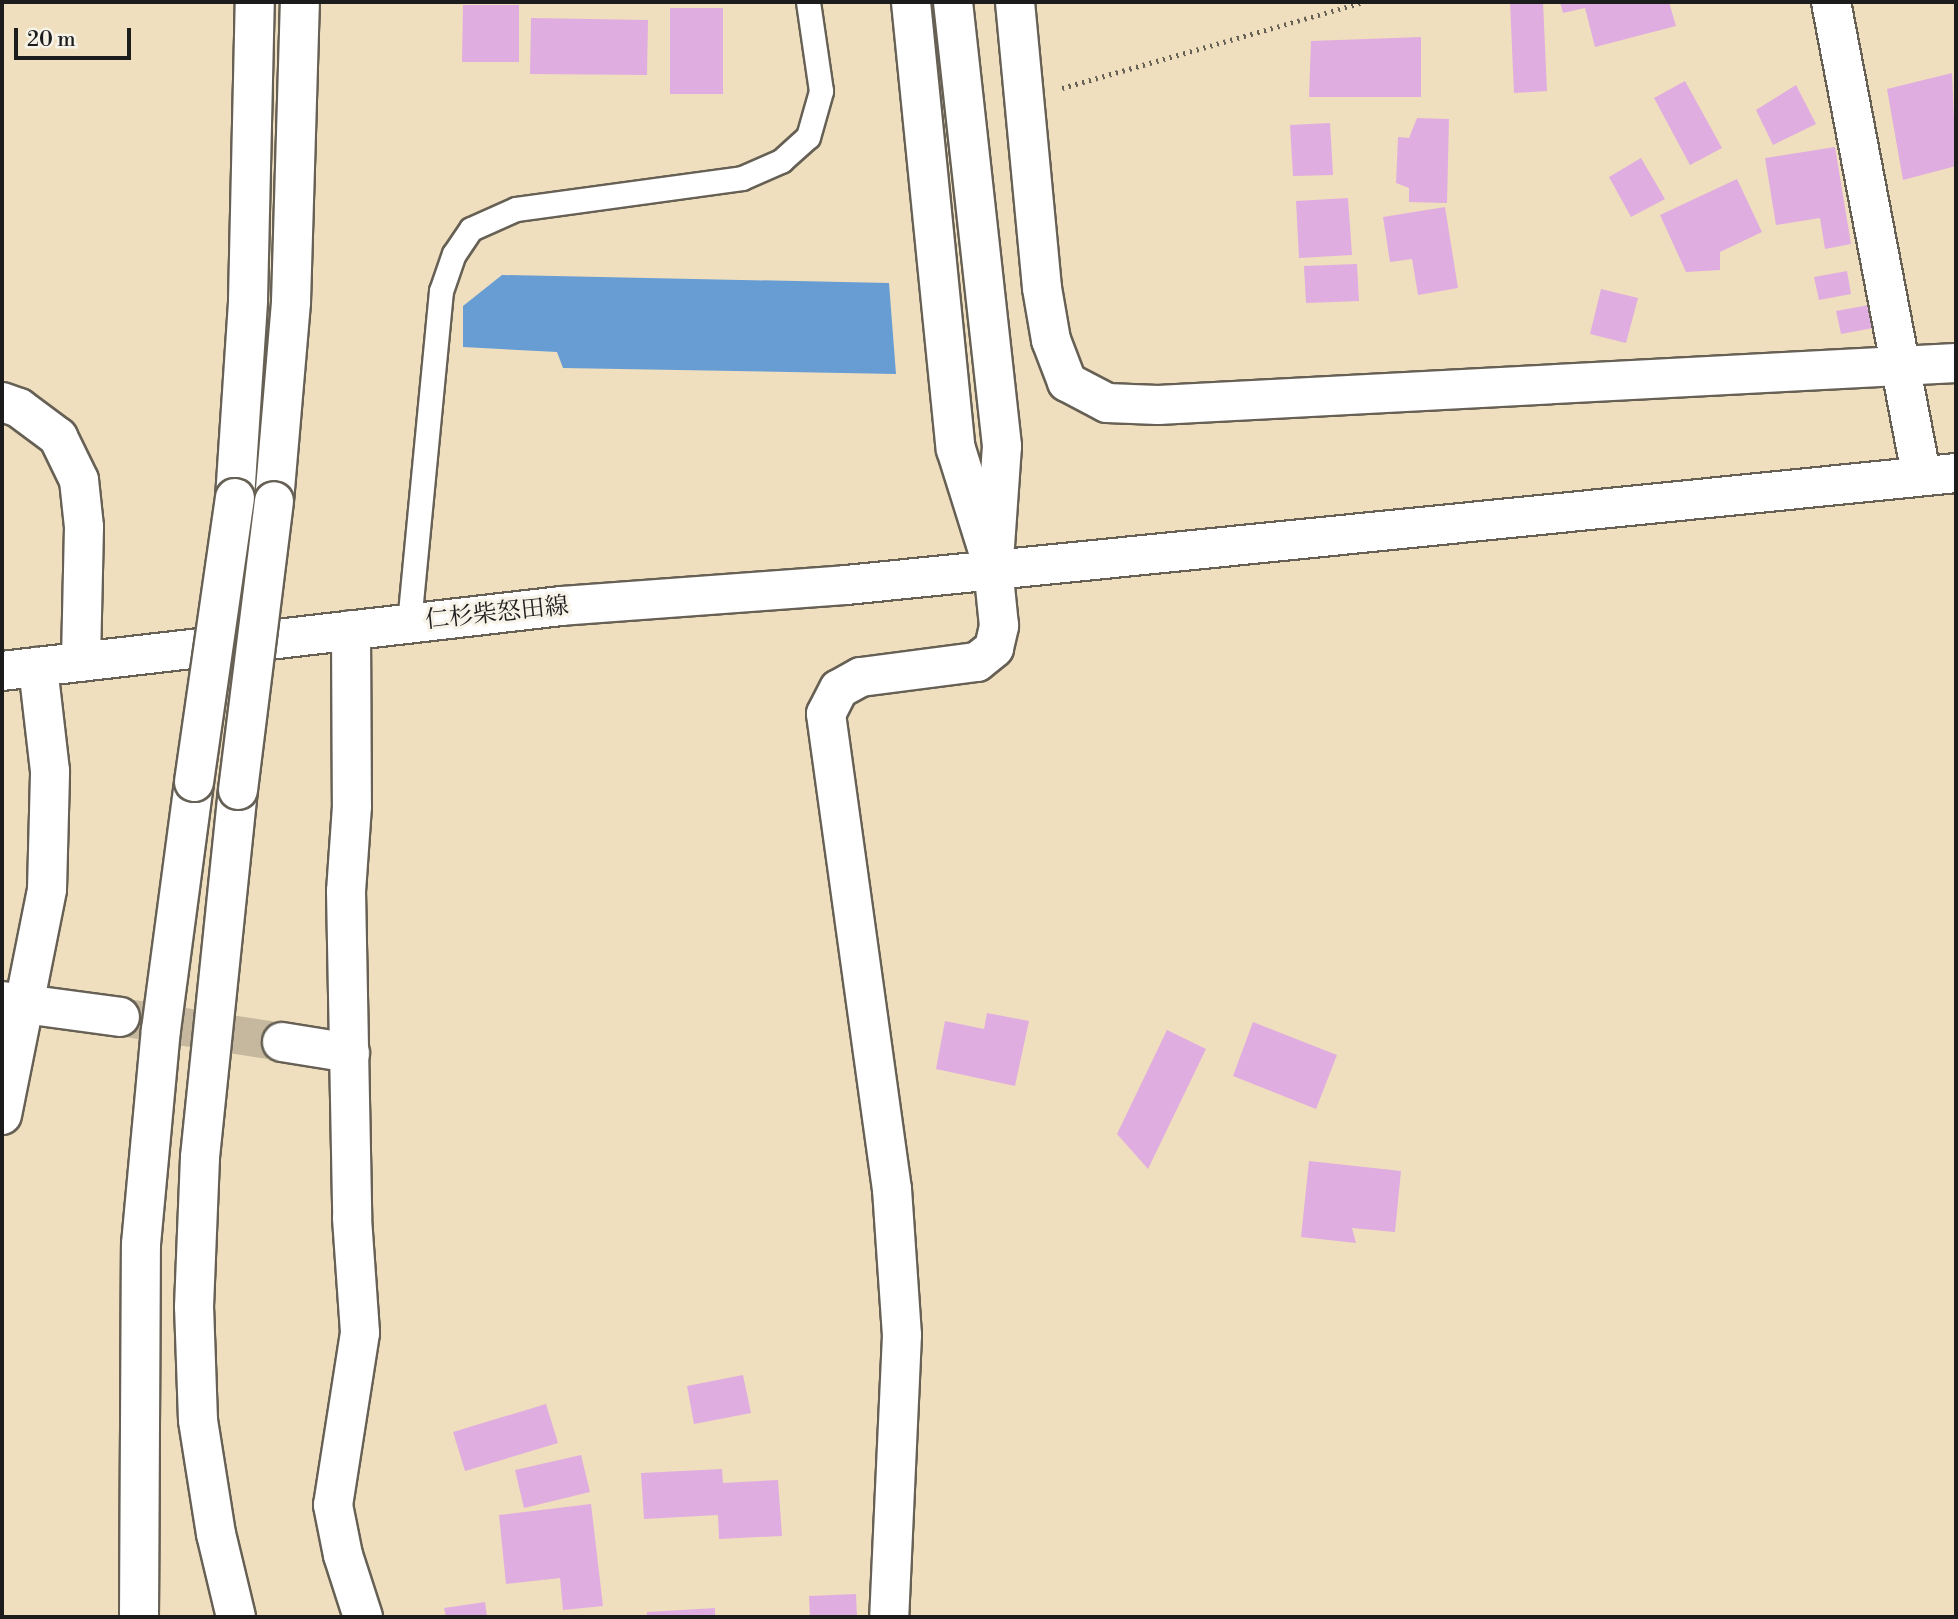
<!DOCTYPE html>
<html>
<head>
<meta charset="utf-8">
<style>
	body { margin:0 }
	#map { position:relative; width:1958px; height:1619px; overflow:hidden; background:#efdfbe; font-family:"Libre Bodoni","Noto Serif JP",serif }
	div>[style] { position:absolute }
	.water>* { inset:0; background:#689dd4 }
	.building>* { inset:0; background:#e0ade0 }
	.street-tunnel>* { height:38px; margin-top:-19px; transform-origin:0; background:repeating-linear-gradient(90deg,#c5b89e 0 38px,transparent 0 57px) }
	.path>* { height:4.5px; margin-top:-2.25px; transform-origin:0; background:repeating-linear-gradient(90deg,#666055 0 2px,transparent 0 7px) }
	.roads { filter:drop-shadow(2px 0 #666055) drop-shadow(-2px 0 #666055) drop-shadow(0 2px #666055) drop-shadow(0 -2px #666055) }
	.lane>* { height:23px; margin:-11.5px; padding:0 11.5px; transform-origin:11.5px; border-radius:11.5px; background:#fff }
	.street>* { height:38px; margin:-19px; padding:0 19px; transform-origin:19px; border-radius:19px; background:#fff }
	.secondary>* { height:38px; margin:-19px; padding:0 19px; transform-origin:19px; border-radius:19px; background:#fff }
	.highway>* { height:38px; margin:-19px; padding:0 19px; transform-origin:19px; border-radius:19px; background:#fff }
	.bridges { filter:drop-shadow(2px 0 #666055) drop-shadow(-2px 0 #666055) drop-shadow(0 2px #666055) drop-shadow(0 -2px #666055) }
	.highway-bridge>* { height:38px; margin:-19px; padding:0 19px; transform-origin:19px; border-radius:19px; background:#fff }
	span { translate:-50% -50%; white-space:nowrap; text-align:center; line-height:1.15; -webkit-text-stroke:6px #f7f3e8; paint-order:stroke }
	.street-label { font-size:24px; color:#1c1c1c }
	.frame { position:absolute; inset:0; border:4px solid #1c1c1c; pointer-events:none }
	.scale { position:absolute; left:14px; top:28px; width:117px; height:32px; box-sizing:border-box; border:4px solid #1c1c1c; border-top:0; padding-left:9px; font-size:21px; line-height:24px; white-space:nowrap; color:#1c1c1c; -webkit-text-stroke:5px #f7f3e8; paint-order:stroke }
</style>
</head>
<body>
<div id="map">
	<div class="water">
		<div style="clip-path:polygon(502px 275px,889px 283px,896px 374px,563px 368px,557px 352px,463px 347px,463px 306px)"></div>
	</div>
	<div class="building">
		<div style="clip-path:polygon(1510px 2px,1543px 2px,1547px 91px,1514px 93px)"></div>
		<div style="clip-path:polygon(1560px 2px,1669px 2px,1676px 26px,1595px 47px,1585px 8px,1563px 13px)"></div>
		<div style="clip-path:polygon(463px 5px,519px 5px,519px 62px,462px 62px)"></div>
		<div style="clip-path:polygon(670px 8px,723px 8px,723px 94px,670px 94px)"></div>
		<div style="clip-path:polygon(531px 18px,648px 20px,647px 75px,530px 74px)"></div>
		<div style="clip-path:polygon(1421px 37px,1421px 97px,1309px 97px,1311px 41px)"></div>
		<div style="clip-path:polygon(1952px 73px,1956px 166px,1903px 180px,1887px 89px)"></div>
		<div style="clip-path:polygon(1685px 81px,1722px 148px,1690px 165px,1654px 98px)"></div>
		<div style="clip-path:polygon(1796px 85px,1816px 124px,1773px 145px,1756px 110px)"></div>
		<div style="clip-path:polygon(1417px 118px,1449px 119px,1447px 203px,1409px 202px,1409px 188px,1396px 183px,1398px 137px,1409px 138px)"></div>
		<div style="clip-path:polygon(1330px 123px,1333px 175px,1293px 176px,1290px 125px)"></div>
		<div style="clip-path:polygon(1835px 147px,1851px 244px,1825px 249px,1820px 218px,1776px 225px,1765px 158px)"></div>
		<div style="clip-path:polygon(1641px 158px,1665px 199px,1631px 217px,1609px 177px)"></div>
		<div style="clip-path:polygon(1737px 179px,1762px 232px,1720px 252px,1720px 270px,1686px 272px,1660px 215px)"></div>
		<div style="clip-path:polygon(1348px 198px,1352px 255px,1299px 258px,1296px 201px)"></div>
		<div style="clip-path:polygon(1445px 207px,1458px 288px,1418px 295px,1412px 259px,1390px 262px,1383px 217px)"></div>
		<div style="clip-path:polygon(1357px 264px,1359px 301px,1306px 303px,1304px 266px)"></div>
		<div style="clip-path:polygon(1847px 271px,1851px 294px,1819px 300px,1814px 277px)"></div>
		<div style="clip-path:polygon(1601px 289px,1638px 298px,1626px 343px,1590px 334px)"></div>
		<div style="clip-path:polygon(1869px 305px,1873px 328px,1841px 334px,1836px 311px)"></div>
		<div style="clip-path:polygon(987px 1013px,1029px 1021px,1015px 1086px,936px 1069px,945px 1021px,984px 1029px)"></div>
		<div style="clip-path:polygon(1253px 1022px,1337px 1055px,1316px 1109px,1233px 1076px)"></div>
		<div style="clip-path:polygon(1167px 1030px,1206px 1049px,1148px 1169px,1117px 1134px)"></div>
		<div style="clip-path:polygon(1309px 1161px,1401px 1171px,1395px 1232px,1352px 1228px,1356px 1243px,1301px 1237px)"></div>
		<div style="clip-path:polygon(743px 1375px,751px 1413px,694px 1424px,687px 1386px)"></div>
		<div style="clip-path:polygon(546px 1404px,558px 1443px,465px 1471px,453px 1432px)"></div>
		<div style="clip-path:polygon(581px 1455px,590px 1492px,524px 1508px,515px 1470px)"></div>
		<div style="clip-path:polygon(722px 1469px,723px 1483px,778px 1480px,782px 1536px,719px 1539px,718px 1515px,644px 1519px,641px 1473px)"></div>
		<div style="clip-path:polygon(591px 1504px,603px 1606px,563px 1610px,560px 1578px,506px 1584px,499px 1515px)"></div>
		<div style="clip-path:polygon(856px 1594px,857px 1617px,810px 1617px,809px 1596px)"></div>
		<div style="clip-path:polygon(485px 1602px,487px 1617px,446px 1617px,444px 1608px)"></div>
		<div style="clip-path:polygon(715px 1608px,715px 1617px,647px 1617px,647px 1612px)"></div>
	</div>
	<div class="street-tunnel">
		<div style="left:120px;top:1017px;width:164px;rotate:8.8deg"></div>
	</div>
	<div class="path">
		<div style="left:1062px;top:88px;width:314px;rotate:-15.9deg"></div>
	</div>
	<div class="roads">
		<div class="lane">
			<div style="left:409px;top:623px;width:334px;rotate:-84.5deg"></div>
			<div style="left:441px;top:291px;width:39px;rotate:-71deg"></div>
			<div style="left:454px;top:254px;width:30px;rotate:-56deg"></div>
			<div style="left:471px;top:229px;width:49px;rotate:-24deg"></div>
			<div style="left:516px;top:209px;width:228px;rotate:-7.8deg"></div>
			<div style="left:742px;top:178px;width:43px;rotate:-23.6deg"></div>
			<div style="left:781px;top:161px;width:36px;rotate:-42deg"></div>
			<div style="left:808px;top:137px;width:48px;rotate:-74.2deg"></div>
			<div style="left:821px;top:91px;width:90px;rotate:-98.3deg"></div>
		</div>
		<div class="street">
			<div style="left:1015px;top:2px;width:287px;rotate:84.6deg"></div>
			<div style="left:1042px;top:288px;width:53px;rotate:80.2deg"></div>
			<div style="left:1051px;top:340px;width:45px;rotate:69.1deg"></div>
			<div style="left:1067px;top:382px;width:45px;rotate:27.7deg"></div>
			<div style="left:1107px;top:403px;width:51px;rotate:2.2deg"></div>
			<div style="left:1158px;top:405px;width:799px;rotate:-3.01deg"></div>
			<div style="left:1831px;top:2px;width:482px;rotate:79.2deg"></div>
			<div style="left:351px;top:630px;width:176px;rotate:89.7deg"></div>
			<div style="left:352px;top:806px;width:85px;rotate:94deg"></div>
			<div style="left:346px;top:891px;width:327px;rotate:88.9deg"></div>
			<div style="left:352px;top:1218px;width:115px;rotate:86deg"></div>
			<div style="left:360px;top:1333px;width:174px;rotate:98.9deg"></div>
			<div style="left:333px;top:1505px;width:51px;rotate:78.7deg"></div>
			<div style="left:343px;top:1555px;width:65px;rotate:72.1deg"></div>
			<div style="left:826px;top:714px;width:480px;rotate:82.1deg"></div>
			<div style="left:892px;top:1189px;width:146px;rotate:86.1deg"></div>
			<div style="left:902px;top:1335px;width:282px;rotate:92.6deg"></div>
			<div style="left:2px;top:1001px;width:119px;rotate:7.7deg"></div>
			<div style="left:282px;top:1042px;width:69px;rotate:9.2deg"></div>
			<div style="left:2px;top:1115px;width:230px;rotate:-78.7deg"></div>
			<div style="left:47px;top:889px;width:118px;rotate:-88.5deg"></div>
			<div style="left:50px;top:771px;width:105px;rotate:-96.6deg"></div>
		</div>
		<div class="secondary">
			<div style="left:2px;top:402px;width:18px;rotate:19deg"></div>
			<div style="left:19px;top:408px;width:49px;rotate:36.6deg"></div>
			<div style="left:58px;top:437px;width:48px;rotate:64deg"></div>
			<div style="left:79px;top:480px;width:47px;rotate:83.9deg"></div>
			<div style="left:84px;top:527px;width:135px;rotate:91.3deg"></div>
			<div style="left:2px;top:671px;width:563px;rotate:-6.63deg"></div>
			<div style="left:561px;top:606px;width:286px;rotate:-4.2deg"></div>
			<div style="left:846px;top:585px;width:1116px;rotate:-5.76deg"></div>
			<div style="left:826px;top:714px;width:28px;rotate:-63deg"></div>
			<div style="left:839px;top:689px;width:25px;rotate:-29deg"></div>
			<div style="left:861px;top:677px;width:117px;rotate:-7.4deg"></div>
			<div style="left:977px;top:662px;width:22px;rotate:-39deg"></div>
			<div style="left:994px;top:648px;width:23px;rotate:-77deg"></div>
			<div style="left:999px;top:626px;width:59px;rotate:-95.8deg"></div>
		</div>
		<div class="highway">
			<div style="left:911px;top:2px;width:449px;rotate:84.3deg"></div>
			<div style="left:956px;top:449px;width:124px;rotate:72.6deg"></div>
			<div style="left:953px;top:2px;width:447px;rotate:83.7deg"></div>
			<div style="left:1002px;top:446px;width:100px;rotate:94deg"></div>
			<div style="left:235px;top:498px;width:198px;rotate:-86.2deg"></div>
			<div style="left:248px;top:300px;width:298px;rotate:-88.7deg"></div>
			<div style="left:274px;top:501px;width:200px;rotate:-85.1deg"></div>
			<div style="left:291px;top:302px;width:300px;rotate:-88.3deg"></div>
			<div style="left:139px;top:1617px;width:373px;rotate:-89.7deg"></div>
			<div style="left:141px;top:1244px;width:215px;rotate:-84.7deg"></div>
			<div style="left:161px;top:1030px;width:250px;rotate:-82.4deg"></div>
			<div style="left:236px;top:1617px;width:85px;rotate:-103.5deg"></div>
			<div style="left:216px;top:1534px;width:115px;rotate:-99deg"></div>
			<div style="left:198px;top:1420px;width:113px;rotate:-92deg"></div>
			<div style="left:194px;top:1307px;width:150px;rotate:-87.7deg"></div>
			<div style="left:200px;top:1157px;width:369px;rotate:-84.1deg"></div>
		</div>
	</div>
	<div class="bridges">
		<div class="highway-bridge">
			<div style="left:194px;top:782px;width:287px;rotate:-81.8deg"></div>
			<div style="left:238px;top:790px;width:291px;rotate:-82.9deg"></div>
		</div>
	</div>
	<div class="street-label">
		<span style="left:497px;top:614px;rotate:-6deg">仁杉柴怒田線</span>
	</div>
	<div class="frame"></div>
	<div class="scale">20 m</div>
</div>
</body>
</html>
